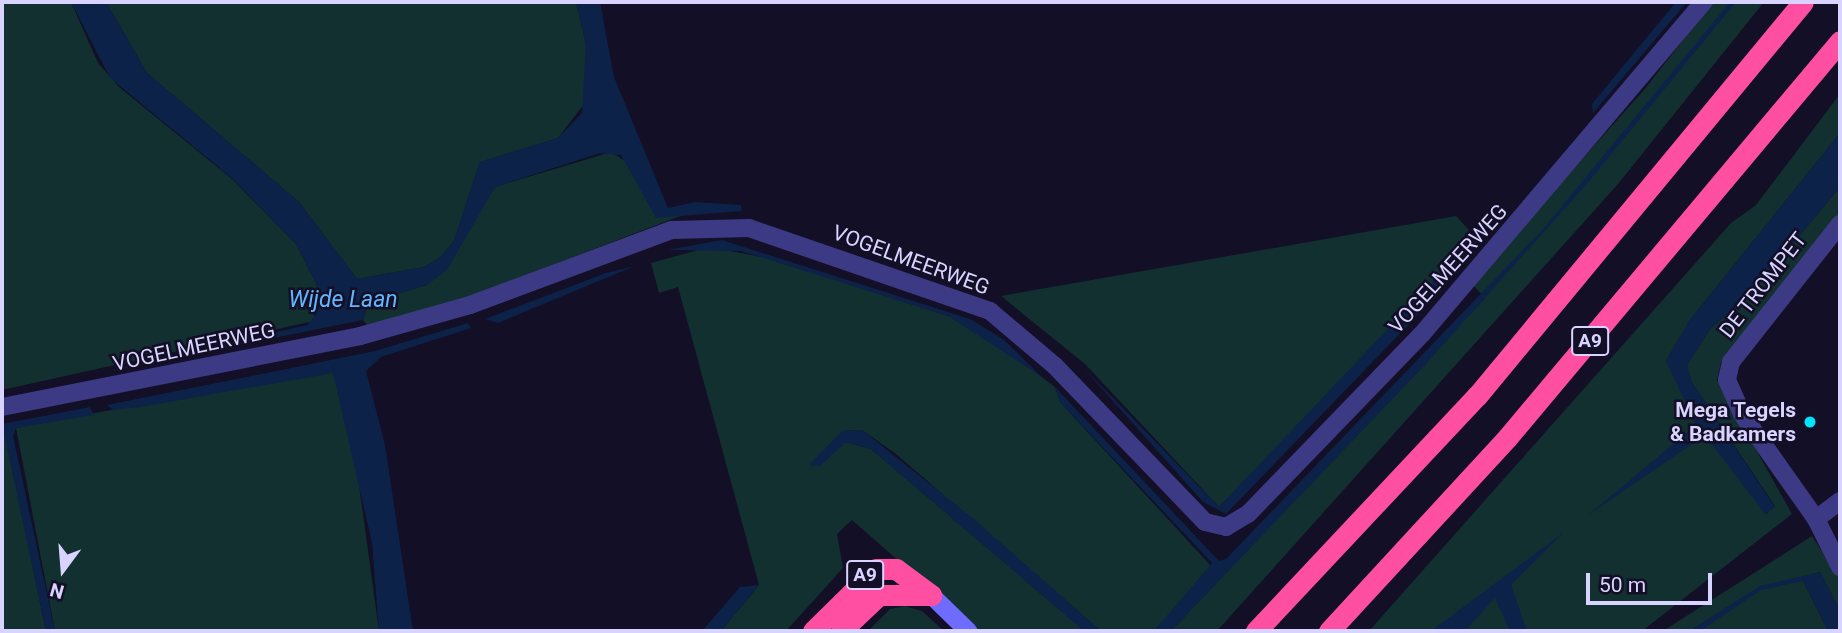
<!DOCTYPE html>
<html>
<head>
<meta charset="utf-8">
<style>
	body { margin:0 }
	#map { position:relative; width:1842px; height:633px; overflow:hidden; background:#130f26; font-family:Roboto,sans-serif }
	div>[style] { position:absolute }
	.green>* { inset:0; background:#12302f }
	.water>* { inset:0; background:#0c2248 }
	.street>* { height:18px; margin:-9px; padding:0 9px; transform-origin:9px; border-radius:9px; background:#3d3a85 }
	.secondary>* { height:18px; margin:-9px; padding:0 9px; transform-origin:9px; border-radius:9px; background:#6f6bff }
	.highway>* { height:21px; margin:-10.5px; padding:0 10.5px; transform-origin:10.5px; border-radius:10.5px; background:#ff4fa3 }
	.dots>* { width:19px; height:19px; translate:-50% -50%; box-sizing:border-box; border:4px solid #130f26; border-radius:50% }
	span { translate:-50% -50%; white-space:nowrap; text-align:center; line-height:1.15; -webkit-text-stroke:5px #130f26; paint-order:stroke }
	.shield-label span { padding:2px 5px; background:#130f26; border:2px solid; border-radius:5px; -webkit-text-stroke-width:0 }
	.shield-label { font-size:19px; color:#d9d4ff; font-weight:700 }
	.street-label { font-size:21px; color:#d9d4ff }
	.poi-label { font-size:21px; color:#d9d4ff; font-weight:700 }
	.right { translate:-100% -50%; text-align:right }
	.water-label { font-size:23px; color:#62b6ff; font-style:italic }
	.frame { position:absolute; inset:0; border:4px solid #d9d4ff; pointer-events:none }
	.north { position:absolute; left:28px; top:535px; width:70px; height:70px; -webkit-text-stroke:5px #130f26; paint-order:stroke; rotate:196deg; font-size:19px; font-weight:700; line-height:28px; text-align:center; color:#d9d4ff }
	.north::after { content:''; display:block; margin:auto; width:24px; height:32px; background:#d9d4ff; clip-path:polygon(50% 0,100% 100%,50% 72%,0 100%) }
	.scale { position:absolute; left:1586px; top:573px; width:126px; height:32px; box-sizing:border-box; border:4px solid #d9d4ff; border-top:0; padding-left:9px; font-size:21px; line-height:24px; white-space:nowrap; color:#d9d4ff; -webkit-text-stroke:5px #130f26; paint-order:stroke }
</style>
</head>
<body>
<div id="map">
	<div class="green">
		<div style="clip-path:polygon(2px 2px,71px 2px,98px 63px,119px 87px,232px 179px,296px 244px,317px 285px,314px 321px,2px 390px)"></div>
		<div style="clip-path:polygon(106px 2px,576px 2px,586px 44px,588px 99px,558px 138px,480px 162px,454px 241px,441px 257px,424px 267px,357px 279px,299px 202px,147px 73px)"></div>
		<div style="clip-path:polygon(1713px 2px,1764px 2px,1618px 184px,1217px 631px,1171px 631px,1485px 298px,1471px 283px,1644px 90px)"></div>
		<div style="clip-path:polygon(1840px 94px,1840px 133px,1690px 320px,1666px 361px,1697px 420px,1693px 429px,1708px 437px,1766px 514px,1775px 506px,1691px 381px,1687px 365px,1710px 329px,1750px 294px,1840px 187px,1840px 217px,1721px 362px,1717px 380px,1792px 514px,1642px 631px,1369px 631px,1731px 223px,1756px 205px)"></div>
		<div style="clip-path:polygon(611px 152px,628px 163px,656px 217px,696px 210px,455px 302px,369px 328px,363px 320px,369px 302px,427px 285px,495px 187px)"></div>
		<div style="clip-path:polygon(1456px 216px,1479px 241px,1219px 507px,1085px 364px,1001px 296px)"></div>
		<div style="clip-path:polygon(709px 247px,767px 258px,948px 316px,998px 344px,1055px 387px,1060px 402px,1213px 568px,1154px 631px,1101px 631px,896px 454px,862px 430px,842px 431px,811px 467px,846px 442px,871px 449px,1085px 631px,979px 631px,852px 520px,837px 534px,843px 568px,786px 631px,721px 631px,759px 585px,678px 287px,659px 293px,651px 263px)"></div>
		<div style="clip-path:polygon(316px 371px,333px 373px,353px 441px,379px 631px,55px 631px,16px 428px)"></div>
		<div style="clip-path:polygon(2px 432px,5px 433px,46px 631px,2px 631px)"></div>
		<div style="clip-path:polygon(1812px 536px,1840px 580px,1840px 611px,1820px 572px,1801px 577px,1828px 631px,1663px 631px)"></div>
		<div style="clip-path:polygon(905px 606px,922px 611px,944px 631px,868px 631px,890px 609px)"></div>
	</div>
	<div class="water">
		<div style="clip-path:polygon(71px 2px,106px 2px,147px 73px,299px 202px,357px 279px,424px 267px,441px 257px,454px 241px,480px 162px,558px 138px,582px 113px,586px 44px,576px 2px,600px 2px,614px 77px,668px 208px,695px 202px,741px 205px,742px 211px,656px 218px,621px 155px,600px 153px,495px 187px,447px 270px,427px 285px,369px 302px,363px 320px,104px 372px,307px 325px,316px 315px,317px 285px,296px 244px,233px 179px,110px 78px)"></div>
		<div style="clip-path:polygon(1676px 2px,1687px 2px,1593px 113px,1592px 104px)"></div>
		<div style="clip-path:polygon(1730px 2px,1736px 2px,1585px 186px,1424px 366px,1171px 631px,1154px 631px,1212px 563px,1060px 402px,1055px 387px,1219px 561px,1226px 559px,1543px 229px)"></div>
		<div style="clip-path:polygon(1840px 133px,1840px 187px,1750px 294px,1710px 329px,1687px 365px,1691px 381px,1775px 507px,1765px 514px,1705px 435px,1587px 516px,1696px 425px,1666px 361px,1690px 320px)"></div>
		<div style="clip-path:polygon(722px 240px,970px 319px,1003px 339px,1042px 377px,948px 316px,741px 251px,667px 250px)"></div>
		<div style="clip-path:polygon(635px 266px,498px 323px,485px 319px,606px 273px)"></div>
		<div style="clip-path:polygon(1435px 279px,1442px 284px,1415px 318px,1226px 514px,1203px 502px,1080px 364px,1219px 507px)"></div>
		<div style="clip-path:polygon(468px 323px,471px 328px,381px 357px,366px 371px,385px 445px,413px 631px,379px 631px,372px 543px,333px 373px,140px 407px,113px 410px,107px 405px,375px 351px)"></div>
		<div style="clip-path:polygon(90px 407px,94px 415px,16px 428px,13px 436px,55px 631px,46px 631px,2px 424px)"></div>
		<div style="clip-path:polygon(862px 430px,975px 520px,1101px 631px,1084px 631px,871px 449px,846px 442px,820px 466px,809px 465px,842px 431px)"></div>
		<div style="clip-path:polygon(1563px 533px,1511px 585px,1527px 631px,1510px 631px,1495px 598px,1465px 631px,1431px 631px)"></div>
		<div style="clip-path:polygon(1820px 572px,1840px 611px,1840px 631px,1828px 631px,1803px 581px,1761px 590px,1700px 631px,1689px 631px,1760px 586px)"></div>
		<div style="clip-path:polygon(759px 585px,721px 631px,702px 631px,740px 587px)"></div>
	</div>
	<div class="street">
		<div style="left:1840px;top:224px;width:176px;rotate:128.3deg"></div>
		<div style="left:1731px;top:362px;width:18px;rotate:103deg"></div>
		<div style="left:1727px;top:380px;width:37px;rotate:66deg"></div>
		<div style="left:1742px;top:414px;width:128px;rotate:54.8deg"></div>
		<div style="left:1816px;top:519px;width:30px;rotate:-37deg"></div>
		<div style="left:2px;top:407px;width:365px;rotate:-11.2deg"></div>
		<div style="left:360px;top:336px;width:114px;rotate:-15.7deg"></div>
		<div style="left:470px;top:305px;width:215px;rotate:-20.4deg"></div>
		<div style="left:672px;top:230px;width:77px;rotate:-1.5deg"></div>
		<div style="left:749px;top:228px;width:255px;rotate:19deg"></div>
		<div style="left:990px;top:311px;width:85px;rotate:40.2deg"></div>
		<div style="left:1055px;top:366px;width:216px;rotate:46.1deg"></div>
		<div style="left:1205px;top:522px;width:22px;rotate:13deg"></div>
		<div style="left:1226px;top:527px;width:26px;rotate:-31deg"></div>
		<div style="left:1248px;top:514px;width:250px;rotate:-46deg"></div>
		<div style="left:1422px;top:334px;width:436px;rotate:-49.7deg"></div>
		<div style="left:1816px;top:519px;width:54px;rotate:63.4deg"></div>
	</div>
	<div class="secondary">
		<div style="left:931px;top:595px;width:52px;rotate:44.2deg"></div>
	</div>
	<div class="highway">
		<div style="left:813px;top:631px;width:88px;rotate:-44.5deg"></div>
		<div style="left:876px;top:569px;width:20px"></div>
		<div style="left:896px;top:569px;width:44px;rotate:36.6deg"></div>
		<div style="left:841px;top:631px;width:52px;rotate:-43.5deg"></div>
		<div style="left:879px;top:595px;width:52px"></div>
		<div style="left:1256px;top:631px;width:323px;rotate:-46.8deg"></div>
		<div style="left:1477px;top:396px;width:511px;rotate:-50.4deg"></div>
		<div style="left:1329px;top:631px;width:263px;rotate:-47.3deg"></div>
		<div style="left:1507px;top:438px;width:518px;rotate:-50.01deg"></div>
	</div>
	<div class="dots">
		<div style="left:1810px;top:422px;background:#00e5ff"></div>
	</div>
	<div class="shield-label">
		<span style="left:1590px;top:341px">A9</span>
		<span style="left:865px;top:575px">A9</span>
	</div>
	<div class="street-label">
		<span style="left:911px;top:260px;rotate:20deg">VOGELMEERWEG</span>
		<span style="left:1448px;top:269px;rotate:-48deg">VOGELMEERWEG</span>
		<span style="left:1763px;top:285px;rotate:-52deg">DE TROMPET</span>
		<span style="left:194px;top:347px;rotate:-12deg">VOGELMEERWEG</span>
	</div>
	<div class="poi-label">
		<span class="right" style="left:1796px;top:422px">Mega Tegels<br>&amp; Badkamers</span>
	</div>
	<div class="water-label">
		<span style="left:343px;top:300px">Wijde Laan</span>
	</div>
	<div class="frame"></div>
	<div class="north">N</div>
	<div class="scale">50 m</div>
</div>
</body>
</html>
